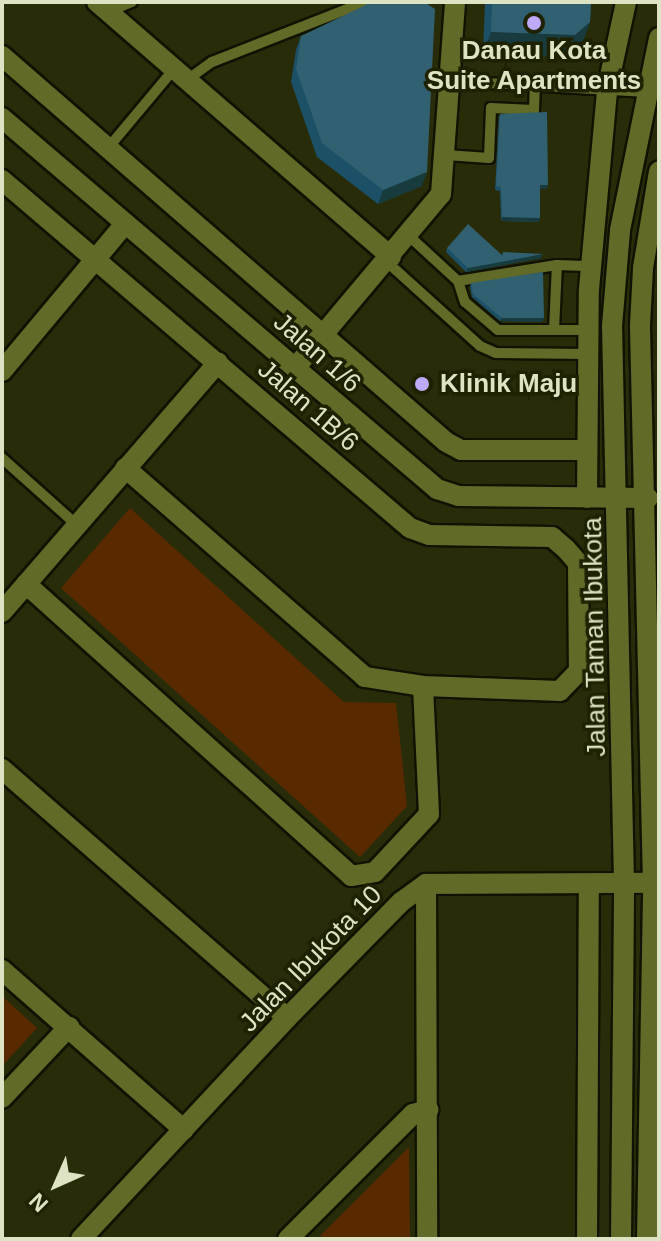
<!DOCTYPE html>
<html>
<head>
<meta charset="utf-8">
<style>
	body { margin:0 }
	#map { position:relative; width:661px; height:1241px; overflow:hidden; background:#282c08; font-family:Arial,sans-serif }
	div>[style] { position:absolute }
	.green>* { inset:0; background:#592a00 }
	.roads { filter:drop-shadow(2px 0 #111302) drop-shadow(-2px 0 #111302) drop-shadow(0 2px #111302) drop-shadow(0 -2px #111302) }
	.service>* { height:10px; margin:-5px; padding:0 5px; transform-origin:5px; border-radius:5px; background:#626a28 }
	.minor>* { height:20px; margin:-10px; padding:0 10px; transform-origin:10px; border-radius:10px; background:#626a28 }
	.secondary>* { height:20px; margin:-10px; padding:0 10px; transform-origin:10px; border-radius:10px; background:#626a28 }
	.wall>* { inset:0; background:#1c5067 }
	.shaded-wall>* { inset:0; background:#183b3d }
	.building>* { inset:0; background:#316071 }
	.dots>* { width:22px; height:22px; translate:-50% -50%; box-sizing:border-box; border:4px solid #1e2200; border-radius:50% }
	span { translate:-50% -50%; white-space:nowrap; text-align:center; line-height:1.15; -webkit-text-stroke:7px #1e2200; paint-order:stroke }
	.poi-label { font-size:26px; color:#dee4c3; font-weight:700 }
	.left { translate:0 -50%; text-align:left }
	.street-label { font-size:26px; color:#dee4c3 }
	.frame { position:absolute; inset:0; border:4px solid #dee4c3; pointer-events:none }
	.north { position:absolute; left:16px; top:1145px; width:80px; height:80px; -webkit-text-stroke:6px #1e2200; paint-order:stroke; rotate:225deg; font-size:22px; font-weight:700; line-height:32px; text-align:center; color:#dee4c3 }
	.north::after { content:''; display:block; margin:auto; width:28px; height:36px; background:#dee4c3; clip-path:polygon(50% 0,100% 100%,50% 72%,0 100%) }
</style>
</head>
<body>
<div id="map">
	<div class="green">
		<div style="clip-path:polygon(130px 508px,344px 702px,396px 703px,407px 806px,360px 857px,61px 588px)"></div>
		<div style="clip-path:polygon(2px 996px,37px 1028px,2px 1066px)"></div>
		<div style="clip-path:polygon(409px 1147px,410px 1239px,321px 1239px,321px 1235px)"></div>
	</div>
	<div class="roads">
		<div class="service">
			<div style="left:108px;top:12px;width:26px;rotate:-23deg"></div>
			<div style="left:187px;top:80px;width:31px;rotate:-36deg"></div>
			<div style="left:212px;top:62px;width:164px;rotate:-21.4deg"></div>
			<div style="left:452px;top:81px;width:195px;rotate:3.2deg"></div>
			<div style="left:108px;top:148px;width:103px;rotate:-50.1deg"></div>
			<div style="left:446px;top:155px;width:43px;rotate:4deg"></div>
			<div style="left:489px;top:158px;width:50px;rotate:-87.7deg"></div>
			<div style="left:491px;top:108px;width:43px;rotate:2.7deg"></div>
			<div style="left:534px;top:110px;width:25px;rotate:-88deg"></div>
			<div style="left:409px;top:236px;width:67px;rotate:42.6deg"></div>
			<div style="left:458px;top:281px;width:22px;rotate:72deg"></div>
			<div style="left:465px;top:302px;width:43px;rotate:40.3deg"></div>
			<div style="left:498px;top:330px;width:90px"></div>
			<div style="left:387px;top:262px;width:125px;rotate:42.1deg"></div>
			<div style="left:480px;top:346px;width:17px;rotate:24deg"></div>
			<div style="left:496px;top:353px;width:92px;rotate:0.6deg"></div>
			<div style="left:458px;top:281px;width:100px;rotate:-9.2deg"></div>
			<div style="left:554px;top:330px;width:65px;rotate:-87.4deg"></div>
			<div style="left:557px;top:265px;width:35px;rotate:2deg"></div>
			<div style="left:2px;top:458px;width:101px;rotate:41.8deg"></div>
		</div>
		<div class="minor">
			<div style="left:97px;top:2px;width:389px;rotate:40.9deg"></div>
			<div style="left:2px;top:56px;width:588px;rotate:41deg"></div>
			<div style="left:446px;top:442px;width:17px;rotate:28deg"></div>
			<div style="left:461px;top:450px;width:126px"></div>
			<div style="left:2px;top:118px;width:572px;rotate:40.46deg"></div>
			<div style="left:437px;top:489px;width:22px;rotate:18deg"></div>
			<div style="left:458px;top:496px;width:190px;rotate:0.6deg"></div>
			<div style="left:2px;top:180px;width:536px;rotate:40.46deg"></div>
			<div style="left:410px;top:528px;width:20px;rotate:20deg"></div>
			<div style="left:429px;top:535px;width:123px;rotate:0.9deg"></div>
			<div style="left:552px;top:537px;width:18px;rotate:41deg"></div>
			<div style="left:566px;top:549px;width:18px;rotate:49deg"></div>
			<div style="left:578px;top:563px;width:108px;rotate:89.5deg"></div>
			<div style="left:579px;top:671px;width:28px;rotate:134deg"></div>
			<div style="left:560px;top:691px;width:137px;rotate:-177.9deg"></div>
			<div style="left:423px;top:686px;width:59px;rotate:-171.2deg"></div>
			<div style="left:365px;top:677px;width:318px;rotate:-138.9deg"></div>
			<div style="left:295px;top:368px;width:227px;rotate:-50deg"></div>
			<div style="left:441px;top:194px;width:193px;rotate:-85.8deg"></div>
			<div style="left:2px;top:371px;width:192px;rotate:-50.1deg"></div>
			<div style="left:587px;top:498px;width:209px;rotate:-89.5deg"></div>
			<div style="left:589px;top:289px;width:200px;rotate:-84.8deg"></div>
			<div style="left:607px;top:90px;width:90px;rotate:-77.8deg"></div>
			<div style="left:26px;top:584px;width:437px;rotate:41.9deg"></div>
			<div style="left:351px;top:876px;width:24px;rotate:-9deg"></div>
			<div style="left:375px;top:872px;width:79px;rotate:-47deg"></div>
			<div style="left:429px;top:814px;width:128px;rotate:-92.7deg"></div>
			<div style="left:2px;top:612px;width:330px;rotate:-49.1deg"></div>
			<div style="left:2px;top:769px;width:378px;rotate:41.1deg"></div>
			<div style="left:426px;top:884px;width:355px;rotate:89.8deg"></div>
			<div style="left:2px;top:970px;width:242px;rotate:41.3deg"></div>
			<div style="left:2px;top:1098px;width:98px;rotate:-46.7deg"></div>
			<div style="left:81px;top:1239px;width:302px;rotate:-47deg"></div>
			<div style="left:287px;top:1018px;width:163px;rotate:-45.5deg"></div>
			<div style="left:401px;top:902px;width:31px;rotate:-36deg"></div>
			<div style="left:426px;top:884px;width:227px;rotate:-0.3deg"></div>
			<div style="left:288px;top:1239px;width:177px;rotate:-45deg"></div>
			<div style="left:413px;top:1114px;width:16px;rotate:-15deg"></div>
			<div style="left:587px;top:1239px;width:355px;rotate:-89.7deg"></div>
		</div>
		<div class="secondary">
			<div style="left:621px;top:1239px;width:356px;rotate:-89.5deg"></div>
			<div style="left:624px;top:883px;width:557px;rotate:-91.23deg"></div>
			<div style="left:612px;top:326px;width:96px;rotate:-85.2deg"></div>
			<div style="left:620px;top:230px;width:196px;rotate:-78.5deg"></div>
			<div style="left:647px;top:1239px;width:356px;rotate:-89deg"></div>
			<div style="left:653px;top:883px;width:557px;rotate:-91.34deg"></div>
			<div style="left:640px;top:326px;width:58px;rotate:-87deg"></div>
			<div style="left:643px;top:268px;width:98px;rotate:-80.6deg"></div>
		</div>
	</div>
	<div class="wall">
		<div style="clip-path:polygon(485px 2px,591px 2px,590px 22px,582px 44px,567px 57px,483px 54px)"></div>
		<div style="clip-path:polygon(301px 36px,422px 186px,378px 204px,317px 157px,291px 82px,296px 50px)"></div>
		<div style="clip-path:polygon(500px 114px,547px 189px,540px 189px,539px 222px,501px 221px,500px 191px,495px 190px,499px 117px)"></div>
		<div style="clip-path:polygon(447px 248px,502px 255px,503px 252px,541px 258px,466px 272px,446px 252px)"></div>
		<div style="clip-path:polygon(471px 283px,544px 318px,542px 322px,500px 321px,472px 297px,470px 287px)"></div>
	</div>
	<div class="shaded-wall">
		<div style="clip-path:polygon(590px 22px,582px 44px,567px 57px,483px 54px,491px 32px)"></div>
		<div style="clip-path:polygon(427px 172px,422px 186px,378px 204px,383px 190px)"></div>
		<div style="clip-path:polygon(540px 185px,548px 185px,547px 189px,538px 189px)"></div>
		<div style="clip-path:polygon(502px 217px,540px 218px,539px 222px,501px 221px)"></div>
		<div style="clip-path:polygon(543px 254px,541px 258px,466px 272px,468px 268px)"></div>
		<div style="clip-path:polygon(502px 318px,544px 318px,542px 322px,500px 321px)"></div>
	</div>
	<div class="building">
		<div style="clip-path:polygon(372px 2px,424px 2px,435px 9px,427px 172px,383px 190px,322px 143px,296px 69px,301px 36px)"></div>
		<div style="clip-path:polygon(492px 2px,591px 2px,590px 22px,575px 35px,491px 32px)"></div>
		<div style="clip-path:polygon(547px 112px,548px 185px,540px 185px,540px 218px,502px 217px,501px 187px,496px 186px,500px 114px)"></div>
		<div style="clip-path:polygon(468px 224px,503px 256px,503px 252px,543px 254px,468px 268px,447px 248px)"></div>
		<div style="clip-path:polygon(543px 272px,544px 318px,502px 318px,473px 294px,471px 283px)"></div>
	</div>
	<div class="dots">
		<div style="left:534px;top:23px;background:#bda9f5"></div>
		<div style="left:422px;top:384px;background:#bda9f5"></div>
	</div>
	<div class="poi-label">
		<span style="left:534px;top:66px">Danau Kota<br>Suite Apartments</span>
		<span class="left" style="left:440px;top:384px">Klinik Maju</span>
	</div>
	<div class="street-label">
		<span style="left:317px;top:353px;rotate:41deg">Jalan 1/6</span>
		<span style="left:308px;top:406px;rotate:41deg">Jalan 1B/6</span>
		<span style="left:595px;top:637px;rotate:-91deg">Jalan Taman Ibukota</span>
		<span style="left:311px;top:959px;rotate:-46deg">Jalan Ibukota 10</span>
	</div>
	<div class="frame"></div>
	<div class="north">N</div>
</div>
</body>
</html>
